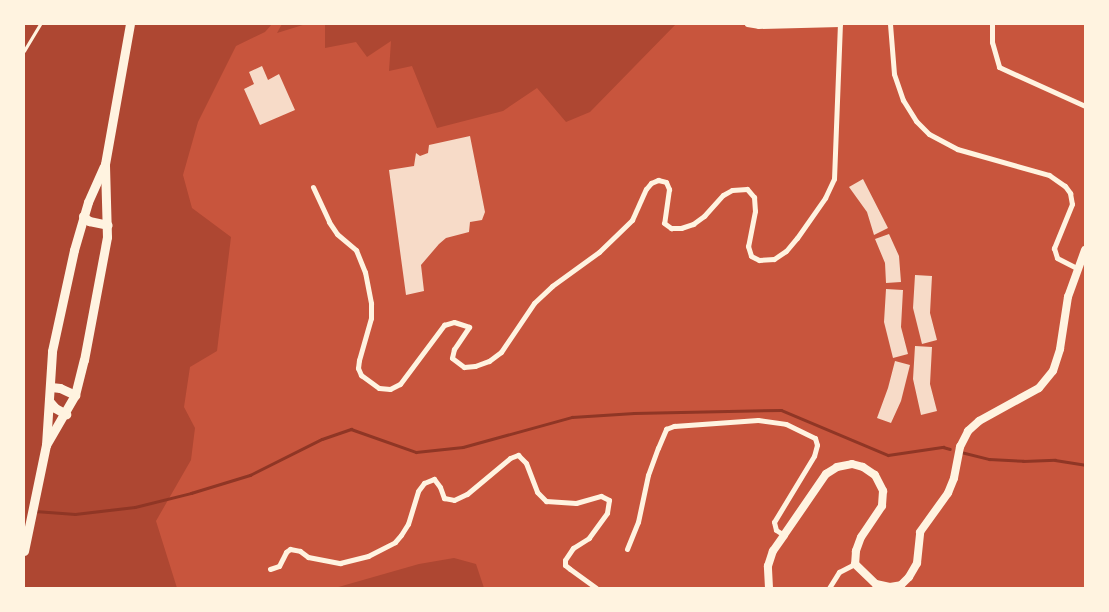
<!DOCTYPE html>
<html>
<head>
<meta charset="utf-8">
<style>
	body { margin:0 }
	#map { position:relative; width:1109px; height:612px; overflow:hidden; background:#c8553d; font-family:"Source Serif 4",serif }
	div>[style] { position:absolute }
	.green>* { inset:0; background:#ae4732 }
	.stream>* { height:2.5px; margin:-1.25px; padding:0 1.25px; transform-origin:1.25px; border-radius:1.25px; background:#8f3625 }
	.building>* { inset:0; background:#f7dbc8 }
	.service>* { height:2.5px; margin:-1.25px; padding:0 1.25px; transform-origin:1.25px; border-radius:1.25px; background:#fff3e0 }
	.minor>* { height:5px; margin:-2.5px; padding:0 2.5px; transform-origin:2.5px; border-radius:2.5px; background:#fff3e0 }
	.secondary>* { height:8px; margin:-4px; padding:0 4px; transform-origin:4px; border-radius:4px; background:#fff3e0 }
	.primary>* { height:9px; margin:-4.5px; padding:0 4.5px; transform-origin:4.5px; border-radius:4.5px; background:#fff3e0 }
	span { translate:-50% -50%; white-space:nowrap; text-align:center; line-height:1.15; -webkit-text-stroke:5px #fff3e0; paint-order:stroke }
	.frame { position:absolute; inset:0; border:25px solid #fff3e0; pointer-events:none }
</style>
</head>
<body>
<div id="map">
	<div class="green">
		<div style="clip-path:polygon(24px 24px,272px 24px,265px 32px,236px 46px,198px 122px,183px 175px,192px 208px,231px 237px,217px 351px,190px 367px,184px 407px,195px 428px,191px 460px,156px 521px,177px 588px,24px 588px)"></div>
		<div style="clip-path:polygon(282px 24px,306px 24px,277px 33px)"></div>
		<div style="clip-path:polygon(325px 24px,676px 24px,590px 112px,566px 122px,537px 88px,503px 111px,437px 128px,412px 66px,389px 71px,391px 41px,367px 57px,356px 42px,325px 48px)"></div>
		<div style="clip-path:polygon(454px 558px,476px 564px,484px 588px,335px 588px,419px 564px)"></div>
	</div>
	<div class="stream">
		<div style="left:961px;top:452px;width:29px;rotate:14deg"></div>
		<div style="left:989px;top:459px;width:34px;rotate:3deg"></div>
		<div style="left:1023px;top:461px;width:32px;rotate:-2deg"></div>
		<div style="left:1055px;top:460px;width:30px;rotate:9deg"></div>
		<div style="left:35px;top:511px;width:40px;rotate:4.3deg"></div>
		<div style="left:75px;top:514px;width:60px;rotate:-6.7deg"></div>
		<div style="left:135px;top:507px;width:58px;rotate:-14deg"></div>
		<div style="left:191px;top:493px;width:62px;rotate:-17deg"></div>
		<div style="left:250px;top:475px;width:80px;rotate:-26.6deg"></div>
		<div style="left:322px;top:439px;width:31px;rotate:-19deg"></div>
		<div style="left:351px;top:429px;width:69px;rotate:19.5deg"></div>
		<div style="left:416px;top:452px;width:47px;rotate:-6.1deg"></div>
		<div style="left:463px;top:447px;width:113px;rotate:-15.4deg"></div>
		<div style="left:572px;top:417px;width:62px;rotate:-3.7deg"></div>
		<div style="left:634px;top:413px;width:147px;rotate:-1.2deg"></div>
		<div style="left:781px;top:410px;width:116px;rotate:22.8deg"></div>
		<div style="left:888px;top:455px;width:56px;rotate:-8.3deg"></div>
		<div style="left:943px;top:447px;width:7px;rotate:16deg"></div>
	</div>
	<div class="building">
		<div style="clip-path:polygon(262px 66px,268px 80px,279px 74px,295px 110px,260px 125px,244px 89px,254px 84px,249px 72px)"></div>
		<div style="clip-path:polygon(470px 136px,485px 212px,482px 220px,470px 222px,469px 232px,446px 238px,439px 244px,421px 265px,424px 291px,406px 295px,389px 170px,414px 166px,416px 153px,420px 156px,428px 153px,429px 145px)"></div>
		<div style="clip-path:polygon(863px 179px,888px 228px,874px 235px,867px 212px,849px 187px)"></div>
		<div style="clip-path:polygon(889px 234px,899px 256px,901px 282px,886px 283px,885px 263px,875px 239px)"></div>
		<div style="clip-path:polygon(915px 275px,932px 276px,930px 313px,937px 340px,922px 344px,913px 308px)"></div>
		<div style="clip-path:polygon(886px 289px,903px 290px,901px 327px,908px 354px,893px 358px,884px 322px)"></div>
		<div style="clip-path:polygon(915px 346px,932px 347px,930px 384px,937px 411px,921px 415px,913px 379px)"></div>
		<div style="clip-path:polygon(895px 361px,910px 365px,901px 401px,891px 423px,877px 418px,888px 388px)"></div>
	</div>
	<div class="service">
		<div style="left:24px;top:51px;width:31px;rotate:-59deg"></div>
	</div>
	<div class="minor">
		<div style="left:747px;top:24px;width:11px;rotate:10deg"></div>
		<div style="left:758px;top:26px;width:82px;rotate:-1.4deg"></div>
		<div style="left:890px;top:24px;width:50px;rotate:85.4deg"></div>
		<div style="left:894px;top:74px;width:28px;rotate:71deg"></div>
		<div style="left:903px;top:100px;width:25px;rotate:58deg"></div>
		<div style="left:916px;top:121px;width:18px;rotate:45deg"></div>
		<div style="left:929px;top:134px;width:32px;rotate:28deg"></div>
		<div style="left:957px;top:149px;width:96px;rotate:15.8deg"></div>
		<div style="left:1049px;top:175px;width:19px;rotate:35deg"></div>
		<div style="left:1065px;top:186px;width:9px;rotate:54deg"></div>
		<div style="left:1070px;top:193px;width:11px;rotate:80deg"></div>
		<div style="left:1072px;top:204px;width:48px;rotate:112.2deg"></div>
		<div style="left:1054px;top:248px;width:10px;rotate:73deg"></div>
		<div style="left:1057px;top:258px;width:22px;rotate:27deg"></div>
		<div style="left:992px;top:24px;width:18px;rotate:90deg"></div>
		<div style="left:992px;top:42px;width:26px;rotate:74deg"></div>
		<div style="left:999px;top:67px;width:94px;rotate:24.4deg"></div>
		<div style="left:313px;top:187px;width:38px;rotate:65deg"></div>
		<div style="left:329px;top:222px;width:14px;rotate:56deg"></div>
		<div style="left:337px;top:234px;width:25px;rotate:40deg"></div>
		<div style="left:356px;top:250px;width:24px;rotate:68deg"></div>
		<div style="left:365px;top:272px;width:32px;rotate:79deg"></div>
		<div style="left:371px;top:303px;width:15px;rotate:90deg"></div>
		<div style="left:371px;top:318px;width:44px;rotate:105.9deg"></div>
		<div style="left:359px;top:360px;width:8px;rotate:97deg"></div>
		<div style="left:358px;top:368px;width:8px;rotate:67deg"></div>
		<div style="left:361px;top:375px;width:22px;rotate:36deg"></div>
		<div style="left:379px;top:388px;width:11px;rotate:5deg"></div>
		<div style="left:390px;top:389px;width:11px;rotate:-27deg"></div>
		<div style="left:400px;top:384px;width:74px;rotate:-53.3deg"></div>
		<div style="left:444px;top:325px;width:10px;rotate:-17deg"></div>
		<div style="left:454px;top:322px;width:16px;rotate:18deg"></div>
		<div style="left:469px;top:327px;width:27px;rotate:124deg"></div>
		<div style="left:454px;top:349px;width:9px;rotate:103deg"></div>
		<div style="left:452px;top:358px;width:15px;rotate:37deg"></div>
		<div style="left:464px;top:367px;width:11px;rotate:-5deg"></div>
		<div style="left:475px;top:366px;width:15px;rotate:-20deg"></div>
		<div style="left:489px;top:361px;width:15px;rotate:-37deg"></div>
		<div style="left:501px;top:352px;width:59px;rotate:-56deg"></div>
		<div style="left:534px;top:303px;width:25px;rotate:-43deg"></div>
		<div style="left:552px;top:286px;width:58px;rotate:-35.9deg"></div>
		<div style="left:599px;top:252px;width:46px;rotate:-44.1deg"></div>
		<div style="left:632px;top:220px;width:34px;rotate:-66deg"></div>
		<div style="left:646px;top:189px;width:8px;rotate:-50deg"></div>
		<div style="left:651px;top:183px;width:8px;rotate:-23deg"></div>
		<div style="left:658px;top:180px;width:8px;rotate:14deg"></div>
		<div style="left:666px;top:182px;width:8px;rotate:67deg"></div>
		<div style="left:669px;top:189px;width:34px;rotate:98deg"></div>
		<div style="left:664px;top:223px;width:9px;rotate:36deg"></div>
		<div style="left:671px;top:228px;width:10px"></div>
		<div style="left:681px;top:228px;width:13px;rotate:-18deg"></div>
		<div style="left:693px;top:224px;width:14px;rotate:-36deg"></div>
		<div style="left:704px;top:216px;width:28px;rotate:-48deg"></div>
		<div style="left:723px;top:195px;width:10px;rotate:-29deg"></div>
		<div style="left:732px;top:190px;width:15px;rotate:-4deg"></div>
		<div style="left:747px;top:189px;width:11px;rotate:49deg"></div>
		<div style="left:754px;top:197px;width:14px;rotate:86deg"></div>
		<div style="left:755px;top:211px;width:36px;rotate:101deg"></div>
		<div style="left:748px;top:246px;width:10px;rotate:73deg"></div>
		<div style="left:751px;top:256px;width:9px;rotate:27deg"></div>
		<div style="left:759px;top:260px;width:15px;rotate:-4deg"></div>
		<div style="left:774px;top:259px;width:14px;rotate:-34deg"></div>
		<div style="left:786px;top:251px;width:17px;rotate:-50deg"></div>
		<div style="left:797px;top:238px;width:49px;rotate:-55deg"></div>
		<div style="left:825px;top:198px;width:21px;rotate:-65deg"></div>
		<div style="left:834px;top:179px;width:155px;rotate:-87.8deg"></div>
		<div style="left:627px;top:549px;width:29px;rotate:-68deg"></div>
		<div style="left:638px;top:522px;width:48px;rotate:-78deg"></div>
		<div style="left:648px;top:475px;width:29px;rotate:-70deg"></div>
		<div style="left:658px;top:448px;width:21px;rotate:-67deg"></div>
		<div style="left:666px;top:429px;width:9px;rotate:-21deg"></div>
		<div style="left:674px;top:426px;width:84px;rotate:-4.1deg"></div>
		<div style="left:758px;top:420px;width:28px;rotate:8deg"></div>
		<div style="left:786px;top:424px;width:32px;rotate:26deg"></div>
		<div style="left:815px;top:438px;width:7px;rotate:74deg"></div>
		<div style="left:817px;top:445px;width:11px;rotate:105deg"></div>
		<div style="left:814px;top:456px;width:77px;rotate:121.2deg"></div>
		<div style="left:774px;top:522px;width:8px;rotate:76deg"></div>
		<div style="left:776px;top:530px;width:9px;rotate:32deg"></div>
		<div style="left:270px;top:569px;width:9px;rotate:-18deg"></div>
		<div style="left:279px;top:566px;width:16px;rotate:-63deg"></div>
		<div style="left:286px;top:552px;width:5px;rotate:-37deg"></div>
		<div style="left:290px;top:549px;width:10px;rotate:11deg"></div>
		<div style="left:300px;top:551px;width:10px;rotate:37deg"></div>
		<div style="left:308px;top:557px;width:33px;rotate:11deg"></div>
		<div style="left:340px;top:563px;width:29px;rotate:-14deg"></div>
		<div style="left:368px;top:556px;width:30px;rotate:-27deg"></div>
		<div style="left:395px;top:542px;width:9px;rotate:-49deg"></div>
		<div style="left:401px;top:535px;width:13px;rotate:-58deg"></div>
		<div style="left:408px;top:524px;width:34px;rotate:-73deg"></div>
		<div style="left:418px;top:491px;width:10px;rotate:-53deg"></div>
		<div style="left:424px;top:483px;width:11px;rotate:-22deg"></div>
		<div style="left:434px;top:479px;width:10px;rotate:53deg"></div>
		<div style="left:440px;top:487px;width:12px;rotate:70deg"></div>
		<div style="left:444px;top:498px;width:10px;rotate:11deg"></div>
		<div style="left:454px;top:500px;width:14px;rotate:-25deg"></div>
		<div style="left:467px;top:494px;width:56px;rotate:-39.9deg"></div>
		<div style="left:510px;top:458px;width:9px;rotate:-21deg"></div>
		<div style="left:518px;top:455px;width:11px;rotate:45deg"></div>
		<div style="left:526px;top:463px;width:31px;rotate:69deg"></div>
		<div style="left:537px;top:492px;width:13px;rotate:45deg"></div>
		<div style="left:546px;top:501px;width:30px;rotate:4deg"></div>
		<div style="left:576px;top:503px;width:26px;rotate:-16deg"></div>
		<div style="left:601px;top:496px;width:9px;rotate:27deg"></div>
		<div style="left:609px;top:500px;width:13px;rotate:99deg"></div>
		<div style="left:607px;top:513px;width:31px;rotate:126deg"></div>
		<div style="left:589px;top:538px;width:19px;rotate:148deg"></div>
		<div style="left:573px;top:548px;width:14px;rotate:124deg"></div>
		<div style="left:565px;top:560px;width:5px;rotate:90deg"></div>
		<div style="left:565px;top:565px;width:6px;rotate:39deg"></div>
		<div style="left:570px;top:569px;width:32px;rotate:36deg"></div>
		<div style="left:829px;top:588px;width:19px;rotate:-58deg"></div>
		<div style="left:839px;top:572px;width:18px;rotate:-27deg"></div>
	</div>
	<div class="secondary">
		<div style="left:769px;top:588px;width:22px;rotate:-93deg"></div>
		<div style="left:768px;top:566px;width:16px;rotate:-72deg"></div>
		<div style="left:773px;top:551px;width:19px;rotate:-55deg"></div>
		<div style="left:784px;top:535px;width:74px;rotate:-55.5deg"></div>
		<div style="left:826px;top:474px;width:13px;rotate:-32deg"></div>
		<div style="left:837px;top:467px;width:15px;rotate:-11deg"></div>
		<div style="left:852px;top:464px;width:11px;rotate:15deg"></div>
		<div style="left:863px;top:467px;width:14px;rotate:34deg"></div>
		<div style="left:875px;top:475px;width:18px;rotate:63deg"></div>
		<div style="left:883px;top:491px;width:15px;rotate:94deg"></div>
		<div style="left:882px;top:506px;width:37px;rotate:124deg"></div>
		<div style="left:861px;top:537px;width:15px;rotate:110deg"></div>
		<div style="left:856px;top:551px;width:13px;rotate:94deg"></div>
		<div style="left:855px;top:564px;width:29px;rotate:44deg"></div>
		<div style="left:876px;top:584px;width:14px;rotate:12deg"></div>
		<div style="left:890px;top:587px;width:11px;rotate:-10deg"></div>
		<div style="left:901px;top:585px;width:11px;rotate:-45deg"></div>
		<div style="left:909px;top:577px;width:16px;rotate:-60deg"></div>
		<div style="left:917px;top:563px;width:31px;rotate:-84deg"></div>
		<div style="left:920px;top:532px;width:48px;rotate:-54.3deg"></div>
		<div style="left:948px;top:493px;width:16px;rotate:-68deg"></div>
		<div style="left:954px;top:478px;width:32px;rotate:-79deg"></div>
		<div style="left:960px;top:447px;width:18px;rotate:-63deg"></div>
		<div style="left:968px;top:431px;width:15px;rotate:-42deg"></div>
		<div style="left:979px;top:421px;width:68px;rotate:-28.8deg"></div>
		<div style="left:1039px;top:388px;width:22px;rotate:-51deg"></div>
		<div style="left:1053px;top:371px;width:23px;rotate:-72deg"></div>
		<div style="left:1060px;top:349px;width:53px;rotate:-81.3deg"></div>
		<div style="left:1068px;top:297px;width:50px;rotate:-70.1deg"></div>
	</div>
	<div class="primary">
		<div style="left:83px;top:216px;width:8px;rotate:40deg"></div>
		<div style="left:89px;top:221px;width:19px;rotate:12deg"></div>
		<div style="left:51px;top:387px;width:9px;rotate:6deg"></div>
		<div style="left:60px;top:388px;width:17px;rotate:25deg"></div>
		<div style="left:49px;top:401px;width:9px;rotate:49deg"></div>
		<div style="left:55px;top:408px;width:13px;rotate:29deg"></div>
		<div style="left:46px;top:445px;width:58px;rotate:-59.9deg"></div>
		<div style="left:75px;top:395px;width:36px;rotate:-76deg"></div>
		<div style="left:84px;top:360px;width:125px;rotate:-79.4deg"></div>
		<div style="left:107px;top:237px;width:73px;rotate:-91.6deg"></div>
		<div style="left:105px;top:164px;width:142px;rotate:-79.9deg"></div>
		<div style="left:24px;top:551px;width:108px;rotate:-78.3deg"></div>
		<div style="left:46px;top:445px;width:94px;rotate:-86.3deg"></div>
		<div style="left:52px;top:351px;width:103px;rotate:-77.7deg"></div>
		<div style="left:74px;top:250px;width:50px;rotate:-73.7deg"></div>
		<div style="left:88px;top:202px;width:39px;rotate:-66deg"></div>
	</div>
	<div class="frame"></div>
</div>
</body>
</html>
